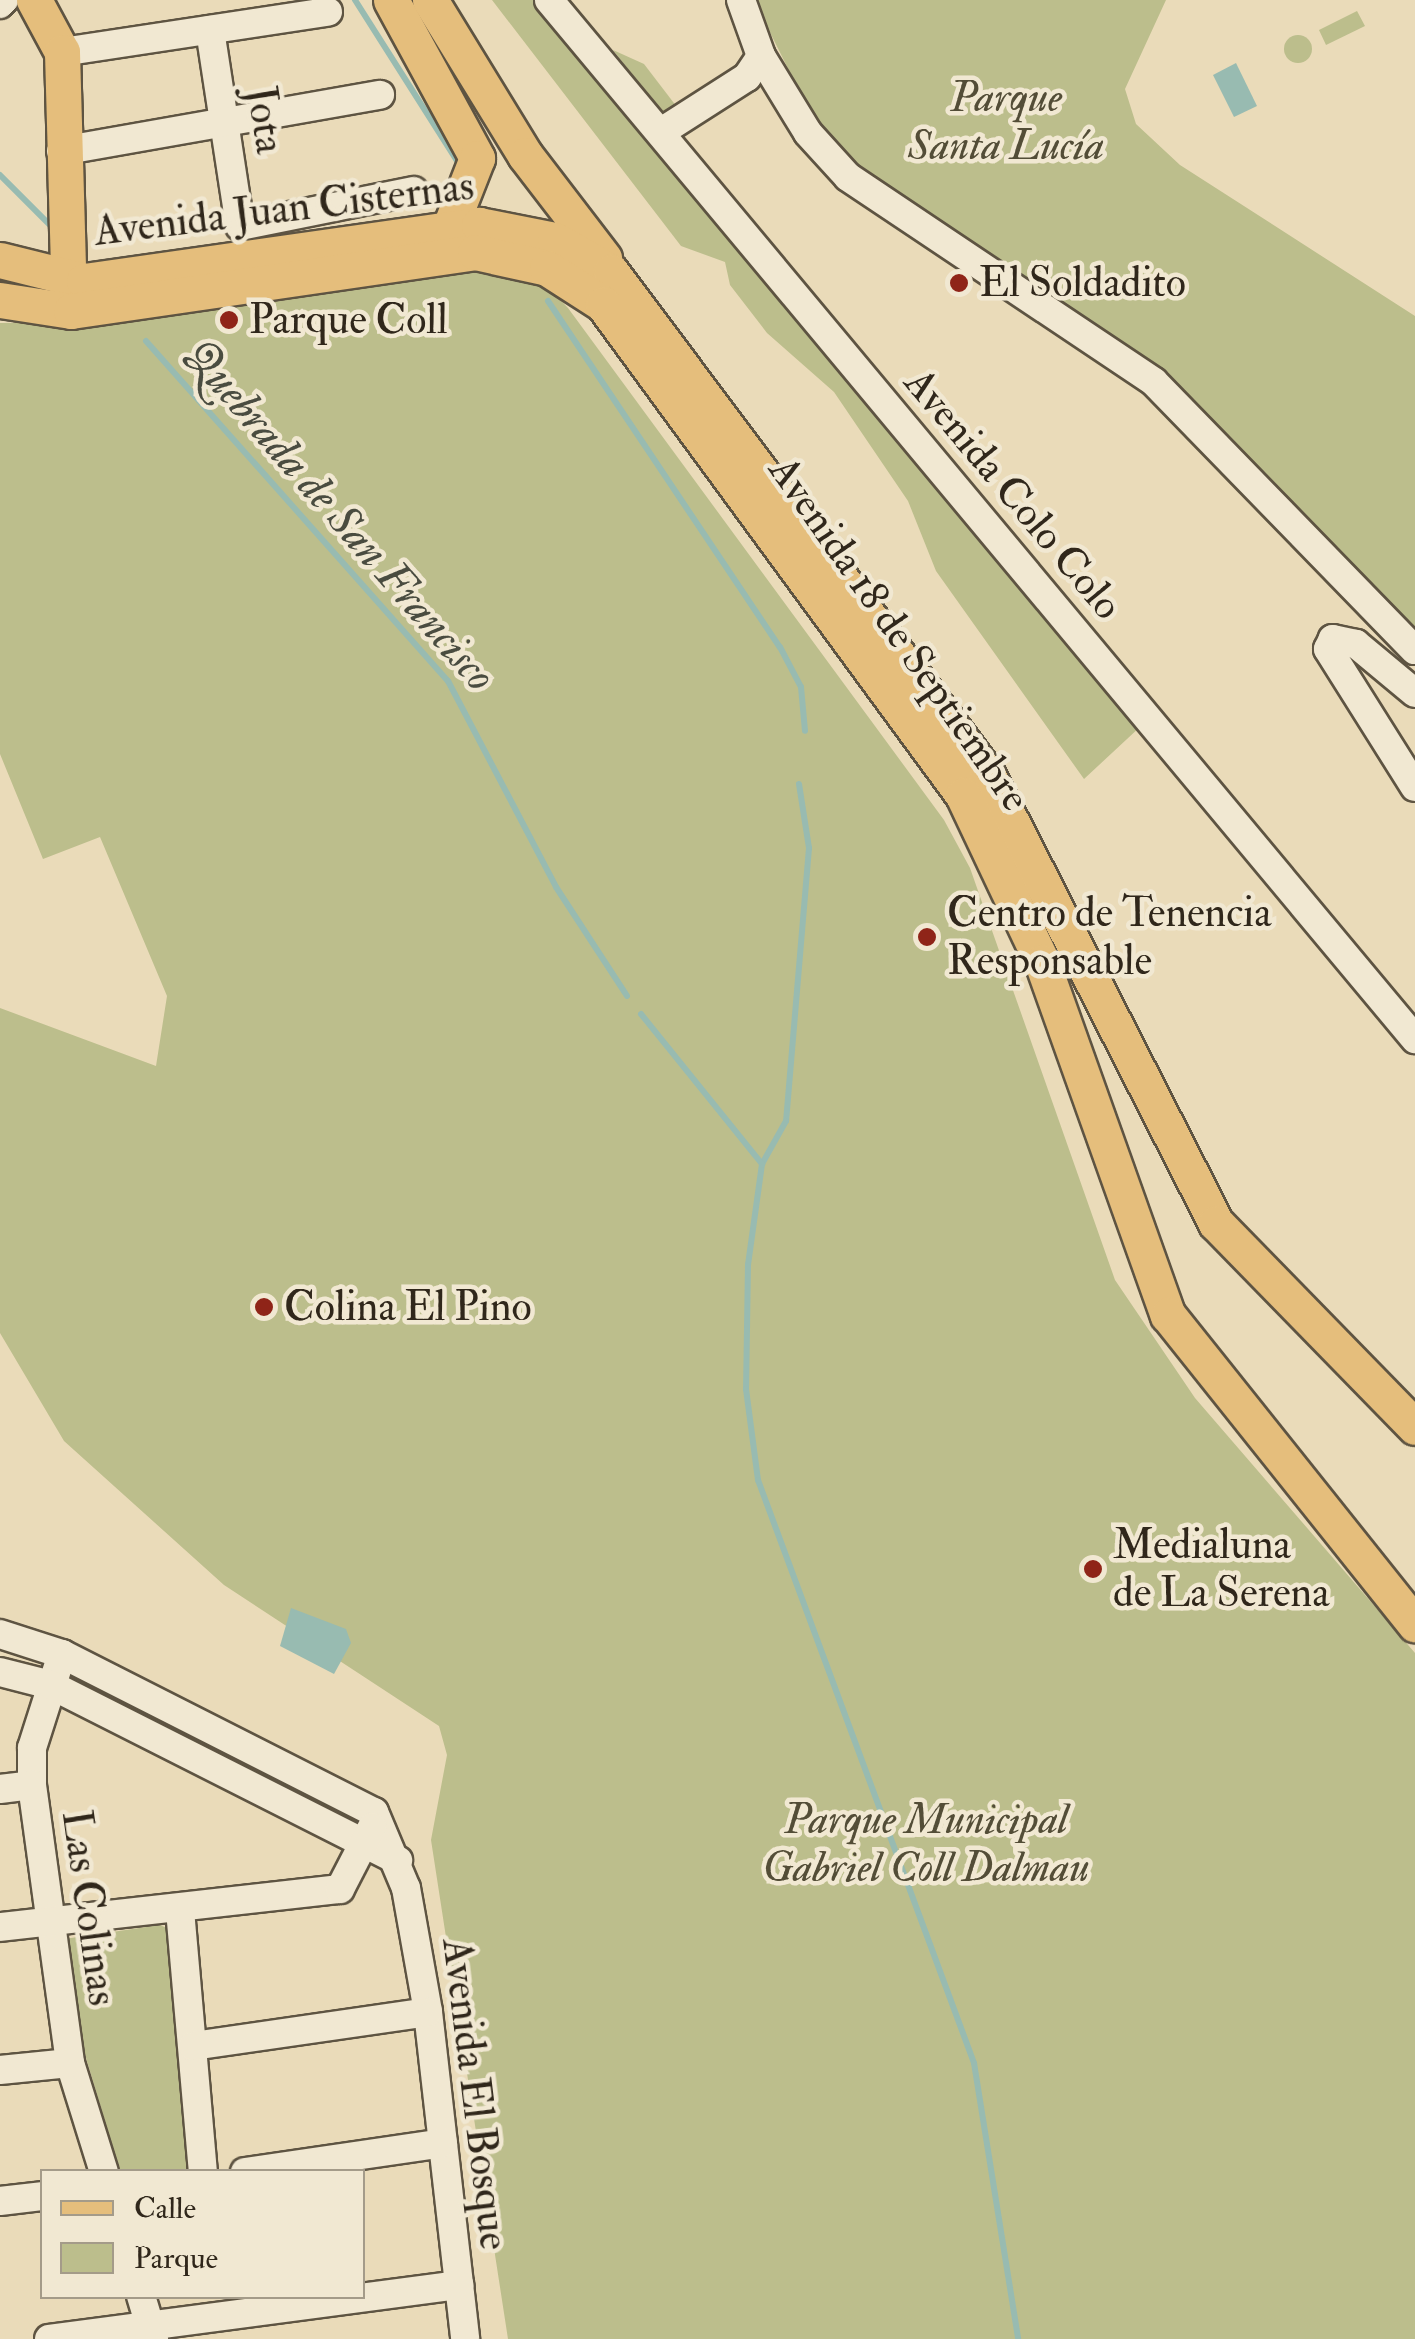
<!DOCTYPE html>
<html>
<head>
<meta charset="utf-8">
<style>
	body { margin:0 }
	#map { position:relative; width:1415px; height:2339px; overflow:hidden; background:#eadbb9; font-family:"IM FELL Double Pica",serif }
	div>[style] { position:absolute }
	.green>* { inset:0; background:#bcbe8c }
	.round { border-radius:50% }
	.water>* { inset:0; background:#98bbb1 }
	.stream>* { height:6px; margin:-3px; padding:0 3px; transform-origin:3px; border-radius:3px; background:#98bbb1 }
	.roads { filter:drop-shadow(2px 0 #5e5442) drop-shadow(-2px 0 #5e5442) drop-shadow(0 2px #5e5442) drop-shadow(0 -2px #5e5442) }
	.minor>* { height:28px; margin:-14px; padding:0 14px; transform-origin:14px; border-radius:14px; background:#f1e8d2 }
	.major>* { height:35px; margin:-17.5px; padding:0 17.5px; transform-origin:17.5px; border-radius:17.5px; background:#e5be7c }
	.dots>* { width:28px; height:28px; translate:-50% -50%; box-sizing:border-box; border:5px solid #f1e8d2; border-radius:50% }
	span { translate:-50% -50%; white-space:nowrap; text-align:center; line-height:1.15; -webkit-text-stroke:9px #f1e8d2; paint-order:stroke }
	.park-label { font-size:42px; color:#534d37; font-style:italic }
	.street-label { font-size:42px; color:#30271b }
	.poi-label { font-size:42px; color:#30271b }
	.left { translate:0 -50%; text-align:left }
	.water-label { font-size:45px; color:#4a4c40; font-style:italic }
	.legend { position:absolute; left:40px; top:2169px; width:325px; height:130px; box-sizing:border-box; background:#f1e8d2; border:2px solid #a49b89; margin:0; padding:12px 18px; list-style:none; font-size:30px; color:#30271b }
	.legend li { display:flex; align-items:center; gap:20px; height:50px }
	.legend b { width:50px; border:2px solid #a49b89 }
</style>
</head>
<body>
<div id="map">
	<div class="green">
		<div style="clip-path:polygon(492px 0,534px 0,1141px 726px,1084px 779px,936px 571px,908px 501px,834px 392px,767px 333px,730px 285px,725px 262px,681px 246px)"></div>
		<div style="clip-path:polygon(754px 0,1166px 0,1125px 89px,1136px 124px,1180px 165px,1415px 316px,1415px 633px,1162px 374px,855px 169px,817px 127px)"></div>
		<div style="clip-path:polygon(1357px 11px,1365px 26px,1326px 45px,1319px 30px)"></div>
		<div class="round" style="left:1284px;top:35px;width:28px;height:28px"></div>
		<div style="clip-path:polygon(613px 50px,644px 64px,680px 111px,667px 119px)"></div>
		<div style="clip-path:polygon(481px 264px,551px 290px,568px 308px,944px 820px,970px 868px,1115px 1280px,1195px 1398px,1415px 1653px,1415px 2339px,508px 2339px,431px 1840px,447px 1755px,439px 1726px,224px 1585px,64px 1441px,0 1333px,0 1008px,156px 1066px,167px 996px,100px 837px,43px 859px,0 754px,0 323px,85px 322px)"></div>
		<div style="clip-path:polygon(160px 1925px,169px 1929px,194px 2171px,120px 2171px,83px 2048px,64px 1939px)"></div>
	</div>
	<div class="water">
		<div style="clip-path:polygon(1236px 63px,1257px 106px,1234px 117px,1213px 75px)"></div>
		<div style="clip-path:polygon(291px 1608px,346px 1629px,351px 1643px,334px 1674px,280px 1646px)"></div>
	</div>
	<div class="stream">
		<div style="left:355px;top:0;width:194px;rotate:57.6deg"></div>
		<div style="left:0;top:175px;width:75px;rotate:45deg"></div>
		<div style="left:548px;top:301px;width:417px;rotate:56.2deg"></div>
		<div style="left:780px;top:647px;width:45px;rotate:62.3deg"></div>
		<div style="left:801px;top:687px;width:44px;rotate:84.8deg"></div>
		<div style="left:146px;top:341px;width:455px;rotate:48.4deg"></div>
		<div style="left:448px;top:681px;width:233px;rotate:62.3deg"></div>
		<div style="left:556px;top:887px;width:130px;rotate:56.9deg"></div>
		<div style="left:799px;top:784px;width:65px;rotate:81.1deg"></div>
		<div style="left:809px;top:848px;width:274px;rotate:94.8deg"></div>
		<div style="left:786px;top:1121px;width:49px;rotate:119.2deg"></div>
		<div style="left:762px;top:1164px;width:102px;rotate:97.9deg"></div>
		<div style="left:748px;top:1265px;width:124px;rotate:90.9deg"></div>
		<div style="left:746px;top:1389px;width:92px;rotate:82.5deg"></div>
		<div style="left:758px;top:1480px;width:622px;rotate:69.67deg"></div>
		<div style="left:974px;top:2063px;width:279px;rotate:80.9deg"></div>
		<div style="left:641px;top:1014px;width:193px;rotate:51.1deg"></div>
	</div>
	<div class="roads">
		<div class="minor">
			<div style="left:549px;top:0;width:1353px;rotate:50.19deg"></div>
			<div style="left:741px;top:0;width:59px;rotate:70.3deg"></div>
			<div style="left:761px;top:56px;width:90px;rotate:58.6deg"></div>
			<div style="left:808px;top:133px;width:59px;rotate:47.7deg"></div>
			<div style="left:848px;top:177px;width:368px;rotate:33.8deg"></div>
			<div style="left:1154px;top:382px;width:374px;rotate:45.8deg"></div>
			<div style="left:0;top:4px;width:6px;rotate:-45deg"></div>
			<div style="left:210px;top:30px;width:198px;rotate:81.3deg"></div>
			<div style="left:240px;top:226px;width:177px;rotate:-11.4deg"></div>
			<div style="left:62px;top:52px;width:269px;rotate:-8.6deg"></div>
			<div style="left:661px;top:132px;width:102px;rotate:-32.6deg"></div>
			<div style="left:747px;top:77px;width:25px;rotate:-56deg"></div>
			<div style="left:61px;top:151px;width:324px;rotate:-10deg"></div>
			<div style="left:1415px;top:693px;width:77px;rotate:-140.3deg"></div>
			<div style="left:1356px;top:644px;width:24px;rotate:-168deg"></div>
			<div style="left:1333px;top:639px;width:11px;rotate:117deg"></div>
			<div style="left:1328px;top:649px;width:163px;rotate:57.8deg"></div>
			<div style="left:0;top:1634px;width:65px;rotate:17.9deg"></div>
			<div style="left:62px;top:1654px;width:350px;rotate:26.9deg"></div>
			<div style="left:374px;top:1812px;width:82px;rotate:67.2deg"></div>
			<div style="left:406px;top:1888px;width:126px;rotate:79.9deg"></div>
			<div style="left:428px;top:2012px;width:329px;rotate:83.5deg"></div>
			<div style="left:62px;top:1654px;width:99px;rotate:107.7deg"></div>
			<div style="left:32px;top:1748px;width:37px;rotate:90deg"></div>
			<div style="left:32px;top:1785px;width:281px;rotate:82.2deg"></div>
			<div style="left:70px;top:2063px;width:114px;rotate:72.7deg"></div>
			<div style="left:0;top:1672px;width:53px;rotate:14.3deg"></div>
			<div style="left:51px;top:1685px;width:389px;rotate:26.8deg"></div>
			<div style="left:0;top:1789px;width:32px;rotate:-7deg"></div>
			<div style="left:180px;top:1910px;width:263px;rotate:85deg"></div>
			<div style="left:0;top:1927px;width:342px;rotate:-6.4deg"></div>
			<div style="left:340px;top:1889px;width:70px;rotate:-62.7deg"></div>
			<div style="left:193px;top:2046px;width:237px;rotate:-8.2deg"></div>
			<div style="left:0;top:2070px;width:70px;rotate:-5.7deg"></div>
			<div style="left:245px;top:2172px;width:200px;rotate:-8.3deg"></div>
			<div style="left:0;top:2201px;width:42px;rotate:-6.8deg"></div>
			<div style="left:141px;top:2296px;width:45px;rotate:73.2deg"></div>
			<div style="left:49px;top:2339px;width:414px;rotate:-7.5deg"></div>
		</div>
		<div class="major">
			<div style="left:34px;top:0;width:59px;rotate:61.7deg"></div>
			<div style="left:62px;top:52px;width:249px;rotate:88.4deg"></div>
			<div style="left:391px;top:0;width:180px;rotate:61.4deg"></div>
			<div style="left:477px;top:158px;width:74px;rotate:111.4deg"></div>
			<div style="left:430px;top:0;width:182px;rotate:58.5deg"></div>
			<div style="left:525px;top:155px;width:130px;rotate:52.5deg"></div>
			<div style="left:0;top:260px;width:87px;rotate:14deg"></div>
			<div style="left:84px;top:281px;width:399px;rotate:-8.1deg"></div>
			<div style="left:479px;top:225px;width:77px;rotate:11.2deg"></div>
			<div style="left:555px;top:240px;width:64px;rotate:29.7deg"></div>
			<div style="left:611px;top:272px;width:627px;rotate:53.17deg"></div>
			<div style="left:987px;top:774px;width:504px;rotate:62.98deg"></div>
			<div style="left:1216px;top:1223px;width:285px;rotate:45.7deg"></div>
			<div style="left:0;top:300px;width:72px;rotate:8.8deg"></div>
			<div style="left:71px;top:311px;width:408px;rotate:-8.3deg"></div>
			<div style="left:475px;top:252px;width:74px;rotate:12.5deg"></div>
			<div style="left:547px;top:268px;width:67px;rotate:32.7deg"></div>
			<div style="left:603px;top:304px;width:609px;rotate:53.75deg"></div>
			<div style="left:963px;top:795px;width:185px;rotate:64.7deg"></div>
			<div style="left:1042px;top:962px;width:375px;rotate:70.4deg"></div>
			<div style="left:1168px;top:1315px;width:396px;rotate:51.4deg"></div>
		</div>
	</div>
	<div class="dots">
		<div style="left:959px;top:283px;background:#8f2418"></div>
		<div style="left:229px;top:320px;background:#8f2418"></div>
		<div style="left:927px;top:937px;background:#8f2418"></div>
		<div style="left:264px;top:1307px;background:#8f2418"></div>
		<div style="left:1093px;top:1569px;background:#8f2418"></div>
	</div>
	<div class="park-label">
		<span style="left:1006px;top:122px">Parque<br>Santa Lucía</span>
		<span style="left:926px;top:1844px">Parque Municipal<br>Gabriel Coll Dalmau</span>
	</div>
	<div class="street-label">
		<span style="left:265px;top:120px;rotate:81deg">Jota</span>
		<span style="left:284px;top:209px;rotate:-7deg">Avenida Juan Cisternas</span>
		<span style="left:1013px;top:494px;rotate:50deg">Avenida Colo Colo</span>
		<span style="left:899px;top:634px;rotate:55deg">Avenida 18 de Septiembre</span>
		<span style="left:89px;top:1908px;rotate:82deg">Las Colinas</span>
		<span style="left:475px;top:2094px;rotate:83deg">Avenida El Bosque</span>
	</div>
	<div class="poi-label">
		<span class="left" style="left:979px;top:283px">El Soldadito</span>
		<span class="left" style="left:249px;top:320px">Parque Coll</span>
		<span class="left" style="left:947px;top:937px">Centro de Tenencia<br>Responsable</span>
		<span class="left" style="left:284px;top:1307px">Colina El Pino</span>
		<span class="left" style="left:1113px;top:1569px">Medialuna<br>de La Serena</span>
	</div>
	<div class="water-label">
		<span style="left:339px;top:516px;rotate:49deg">Quebrada de San Francisco</span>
	</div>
	<ul class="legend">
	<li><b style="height:12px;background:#e5be7c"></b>Calle</li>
	<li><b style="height:28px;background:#bcbe8c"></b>Parque</li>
	</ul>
</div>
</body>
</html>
